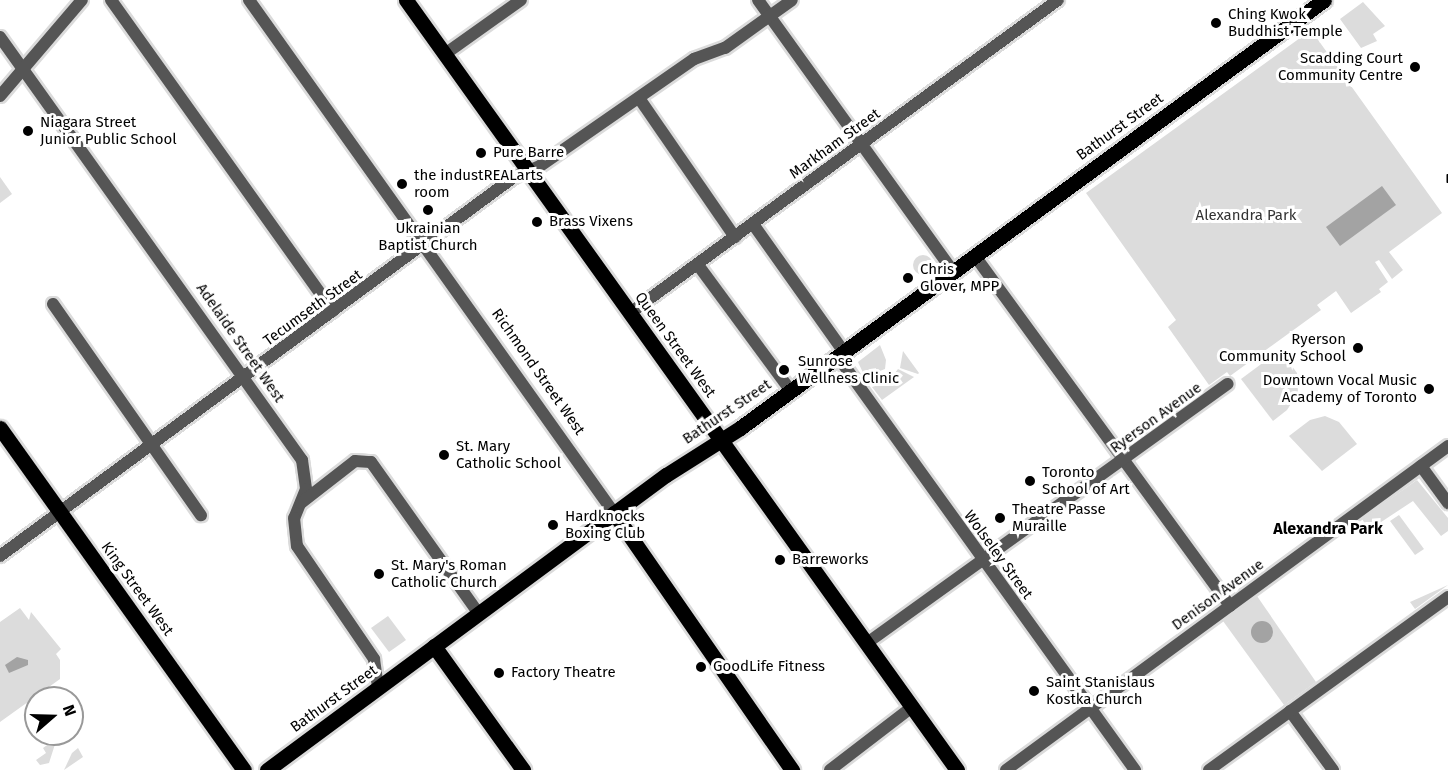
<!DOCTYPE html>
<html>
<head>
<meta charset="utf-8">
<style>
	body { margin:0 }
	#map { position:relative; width:1448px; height:770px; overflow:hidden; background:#fff; font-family:"Fira Sans",sans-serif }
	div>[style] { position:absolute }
	.green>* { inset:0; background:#dcdcdc }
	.round { border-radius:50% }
	.water>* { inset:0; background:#a3a3a3 }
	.roads { filter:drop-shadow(2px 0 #dbdbdb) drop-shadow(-2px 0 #dbdbdb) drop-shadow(0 2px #dbdbdb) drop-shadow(0 -2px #dbdbdb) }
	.minor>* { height:12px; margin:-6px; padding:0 6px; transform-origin:6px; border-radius:6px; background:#555 }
	.major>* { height:15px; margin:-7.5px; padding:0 7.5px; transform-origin:7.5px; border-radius:7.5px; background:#000 }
	.tram>* { height:1.5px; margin:-0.75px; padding:0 0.75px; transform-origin:0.75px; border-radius:0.75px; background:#000 }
	.dots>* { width:16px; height:16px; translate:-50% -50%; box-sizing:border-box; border:3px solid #fff; border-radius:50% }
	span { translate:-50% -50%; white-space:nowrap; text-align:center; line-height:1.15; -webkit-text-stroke:6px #fff; paint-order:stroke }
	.poi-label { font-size:15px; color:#000 }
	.left { translate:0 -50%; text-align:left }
	.right { translate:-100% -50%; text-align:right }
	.street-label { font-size:15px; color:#000 }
	.park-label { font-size:15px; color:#333 }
	.neighbourhood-label { font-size:16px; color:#000; font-weight:700 }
	.north { position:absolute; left:24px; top:686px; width:60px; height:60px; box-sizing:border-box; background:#fff; border:2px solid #999; border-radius:50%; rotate:70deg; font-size:16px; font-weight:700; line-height:24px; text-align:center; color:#000 }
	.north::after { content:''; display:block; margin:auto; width:21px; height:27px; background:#000; clip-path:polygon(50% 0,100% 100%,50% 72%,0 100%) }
</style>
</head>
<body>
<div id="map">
	<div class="green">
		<div style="clip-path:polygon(1363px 2px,1385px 26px,1373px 34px,1377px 41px,1361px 48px,1340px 19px)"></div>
		<div style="clip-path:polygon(1311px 30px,1442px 213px,1389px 252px,1403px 270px,1392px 279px,1379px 260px,1375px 262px,1388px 282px,1379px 289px,1381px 292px,1351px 313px,1336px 291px,1317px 305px,1321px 310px,1230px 376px,1227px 372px,1209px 385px,1168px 327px,1176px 320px,1086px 193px)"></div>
		<div style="clip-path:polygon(0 177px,12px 194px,0 203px)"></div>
		<div class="round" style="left:913px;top:255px;width:20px;height:20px"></div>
		<div style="clip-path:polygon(880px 345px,886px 360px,885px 369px,865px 377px,858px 362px)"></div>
		<div style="clip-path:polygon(1280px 350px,1297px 373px,1298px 393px,1287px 410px,1273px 421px,1241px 379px)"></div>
		<div style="clip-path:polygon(903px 351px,919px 373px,918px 374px,900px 368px)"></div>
		<div style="clip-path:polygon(898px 369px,914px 377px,882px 400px,872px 387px,888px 382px)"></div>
		<div style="clip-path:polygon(1325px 416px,1339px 422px,1357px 444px,1322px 471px,1289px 436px,1310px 420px)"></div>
		<div style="clip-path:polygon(1417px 480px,1448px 518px,1448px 531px,1441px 536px,1413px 501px,1369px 530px,1362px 519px)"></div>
		<div style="clip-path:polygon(1399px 515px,1424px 549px,1415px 555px,1390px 521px)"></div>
		<div style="clip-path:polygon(1448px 585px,1415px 609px,1410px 602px)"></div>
		<div style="clip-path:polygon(1257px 596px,1316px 682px,1284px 705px,1223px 621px)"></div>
		<div style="clip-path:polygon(20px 608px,29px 620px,31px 612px,61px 649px,56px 654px,60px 660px,60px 679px,0 722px,0 622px)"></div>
		<div style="clip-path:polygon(388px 616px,406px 640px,389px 652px,371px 628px)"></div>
		<div style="clip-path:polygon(57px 738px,49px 763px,40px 765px,36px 760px,46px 753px,43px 748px)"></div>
		<div style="clip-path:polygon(78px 748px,83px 757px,64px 770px,72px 753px)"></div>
	</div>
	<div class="water">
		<div style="clip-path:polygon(1382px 186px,1396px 205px,1340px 246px,1326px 227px)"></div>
		<div class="round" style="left:1251px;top:621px;width:22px;height:22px"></div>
		<div style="clip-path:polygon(17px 657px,28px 660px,28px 665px,9px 673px,5px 665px)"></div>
	</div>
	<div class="roads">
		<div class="minor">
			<div style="left:111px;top:0;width:382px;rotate:54.5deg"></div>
			<div style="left:249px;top:0;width:630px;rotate:54.57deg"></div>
			<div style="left:758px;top:0;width:334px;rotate:54.3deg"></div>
			<div style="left:0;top:37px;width:520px;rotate:54.48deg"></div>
			<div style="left:302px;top:460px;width:29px;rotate:82deg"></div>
			<div style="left:306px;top:489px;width:31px;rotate:112deg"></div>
			<div style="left:294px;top:518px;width:28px;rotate:84deg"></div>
			<div style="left:297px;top:546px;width:137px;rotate:55.7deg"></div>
			<div style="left:374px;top:659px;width:29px;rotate:82deg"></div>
			<div style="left:445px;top:54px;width:93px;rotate:-35.4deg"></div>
			<div style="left:0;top:96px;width:126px;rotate:-49.5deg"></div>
			<div style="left:639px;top:98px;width:169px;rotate:55.4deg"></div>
			<div style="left:753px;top:224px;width:157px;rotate:54.6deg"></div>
			<div style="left:975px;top:256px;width:433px;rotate:53.9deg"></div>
			<div style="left:698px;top:265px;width:157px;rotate:53.6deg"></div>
			<div style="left:53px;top:304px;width:258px;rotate:55deg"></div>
			<div style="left:630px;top:313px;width:530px;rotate:-36.18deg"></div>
			<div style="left:838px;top:357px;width:509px;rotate:54.28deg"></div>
			<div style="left:1421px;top:466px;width:46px;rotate:53.9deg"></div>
			<div style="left:301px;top:503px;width:68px;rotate:-37.9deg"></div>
			<div style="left:355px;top:461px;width:16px;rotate:4deg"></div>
			<div style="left:371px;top:462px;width:186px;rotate:54.6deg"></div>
			<div style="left:0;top:556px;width:639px;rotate:-36.4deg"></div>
			<div style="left:514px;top:177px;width:28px;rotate:-23deg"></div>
			<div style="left:540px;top:166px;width:188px;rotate:-34.8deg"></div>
			<div style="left:694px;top:59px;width:33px;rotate:-20deg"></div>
			<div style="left:725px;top:48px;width:82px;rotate:-35.6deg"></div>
			<div style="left:867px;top:643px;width:444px;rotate:-35.7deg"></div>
			<div style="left:1290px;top:711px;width:73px;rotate:53.9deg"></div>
			<div style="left:830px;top:770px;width:103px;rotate:-37.5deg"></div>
			<div style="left:1006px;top:770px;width:548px;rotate:-36.24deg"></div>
			<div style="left:1209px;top:770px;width:295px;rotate:-35.9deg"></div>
		</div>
		<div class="major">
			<div style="left:406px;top:0;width:947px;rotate:54.41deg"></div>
			<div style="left:0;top:428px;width:420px;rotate:54.5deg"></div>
			<div style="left:614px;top:513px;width:313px;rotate:55.3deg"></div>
			<div style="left:434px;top:646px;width:153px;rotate:54.3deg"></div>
			<div style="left:267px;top:770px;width:496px;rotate:-36.5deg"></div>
			<div style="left:666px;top:475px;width:88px;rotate:-32.4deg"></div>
			<div style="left:740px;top:428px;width:724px;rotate:-36.24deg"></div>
		</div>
	</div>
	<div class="tram">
		<div style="left:403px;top:0;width:947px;rotate:54.41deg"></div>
		<div style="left:1448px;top:175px;width:7px;rotate:90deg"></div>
		<div style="left:0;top:424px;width:425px;rotate:54.5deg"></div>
		<div style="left:263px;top:770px;width:500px;rotate:-36.5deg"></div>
		<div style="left:665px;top:473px;width:105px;rotate:-32.9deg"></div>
		<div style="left:753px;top:416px;width:703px;rotate:-36.27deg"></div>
	</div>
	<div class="dots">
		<div style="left:1216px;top:23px;background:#000"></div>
		<div style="left:1415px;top:67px;background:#000"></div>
		<div style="left:28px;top:131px;background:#000"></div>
		<div style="left:481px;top:153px;background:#000"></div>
		<div style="left:402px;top:184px;background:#000"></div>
		<div style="left:428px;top:210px;background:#000"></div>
		<div style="left:537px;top:222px;background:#000"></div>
		<div style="left:908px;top:278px;background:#000"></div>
		<div style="left:1358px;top:348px;background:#000"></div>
		<div style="left:784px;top:370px;background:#000"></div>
		<div style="left:1429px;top:389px;background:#000"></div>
		<div style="left:444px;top:455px;background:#000"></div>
		<div style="left:1030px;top:481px;background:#000"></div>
		<div style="left:1000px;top:518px;background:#000"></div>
		<div style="left:553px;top:525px;background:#000"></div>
		<div style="left:780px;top:560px;background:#000"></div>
		<div style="left:379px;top:574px;background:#000"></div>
		<div style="left:701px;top:667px;background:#000"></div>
		<div style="left:499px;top:673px;background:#000"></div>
		<div style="left:1034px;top:691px;background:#000"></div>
	</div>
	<div class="poi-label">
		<span class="left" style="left:1228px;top:23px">Ching Kwok<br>Buddhist Temple</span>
		<span class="right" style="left:1403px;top:67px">Scadding Court<br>Community Centre</span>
		<span class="left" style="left:40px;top:131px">Niagara Street<br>Junior Public School</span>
		<span class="left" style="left:493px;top:153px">Pure Barre</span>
		<span class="left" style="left:414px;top:184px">the industREALarts<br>room</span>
		<span class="left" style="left:549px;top:222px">Brass Vixens</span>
		<span style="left:428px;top:237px">Ukrainian<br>Baptist Church</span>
		<span class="left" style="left:920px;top:278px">Chris<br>Glover, MPP</span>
		<span class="right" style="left:1346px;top:348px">Ryerson<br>Community School</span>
		<span class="left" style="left:798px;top:370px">Sunrose<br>Wellness Clinic</span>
		<span class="right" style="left:1417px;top:389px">Downtown Vocal Music<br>Academy of Toronto</span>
		<span class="left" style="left:456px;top:455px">St. Mary<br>Catholic School</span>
		<span class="left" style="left:1042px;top:481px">Toronto<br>School of Art</span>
		<span class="left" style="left:1012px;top:518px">Theatre Passe<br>Muraille</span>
		<span class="left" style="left:565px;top:525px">Hardknocks<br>Boxing Club</span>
		<span class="left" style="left:792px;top:560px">Barreworks</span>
		<span class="left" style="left:391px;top:574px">St. Mary's Roman<br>Catholic Church</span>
		<span class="left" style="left:713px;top:667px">GoodLife Fitness</span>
		<span class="left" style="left:511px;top:673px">Factory Theatre</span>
		<span class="left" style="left:1046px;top:691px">Saint Stanislaus<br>Kostka Church</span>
	</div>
	<div class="street-label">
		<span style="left:1120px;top:127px;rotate:-36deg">Bathurst Street</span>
		<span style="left:835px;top:144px;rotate:-36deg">Markham Street</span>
		<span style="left:313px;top:308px;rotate:-36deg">Tecumseth Street</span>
		<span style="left:240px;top:343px;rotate:55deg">Adelaide Street West</span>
		<span style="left:675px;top:345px;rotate:54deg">Queen Street West</span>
		<span style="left:538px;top:372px;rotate:55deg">Richmond Street West</span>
		<span style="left:727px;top:412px;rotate:-34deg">Bathurst Street</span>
		<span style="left:1156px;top:418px;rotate:-36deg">Ryerson Avenue</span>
		<span style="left:998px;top:555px;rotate:54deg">Wolseley Street</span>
		<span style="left:137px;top:589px;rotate:54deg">King Street West</span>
		<span style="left:1218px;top:595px;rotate:-36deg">Denison Avenue</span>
		<span style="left:334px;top:699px;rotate:-36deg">Bathurst Street</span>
	</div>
	<div class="park-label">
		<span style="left:1246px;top:216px">Alexandra Park</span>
	</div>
	<div class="neighbourhood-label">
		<span style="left:1328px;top:529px">Alexandra Park</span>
	</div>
	<div class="north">N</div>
</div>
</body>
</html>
